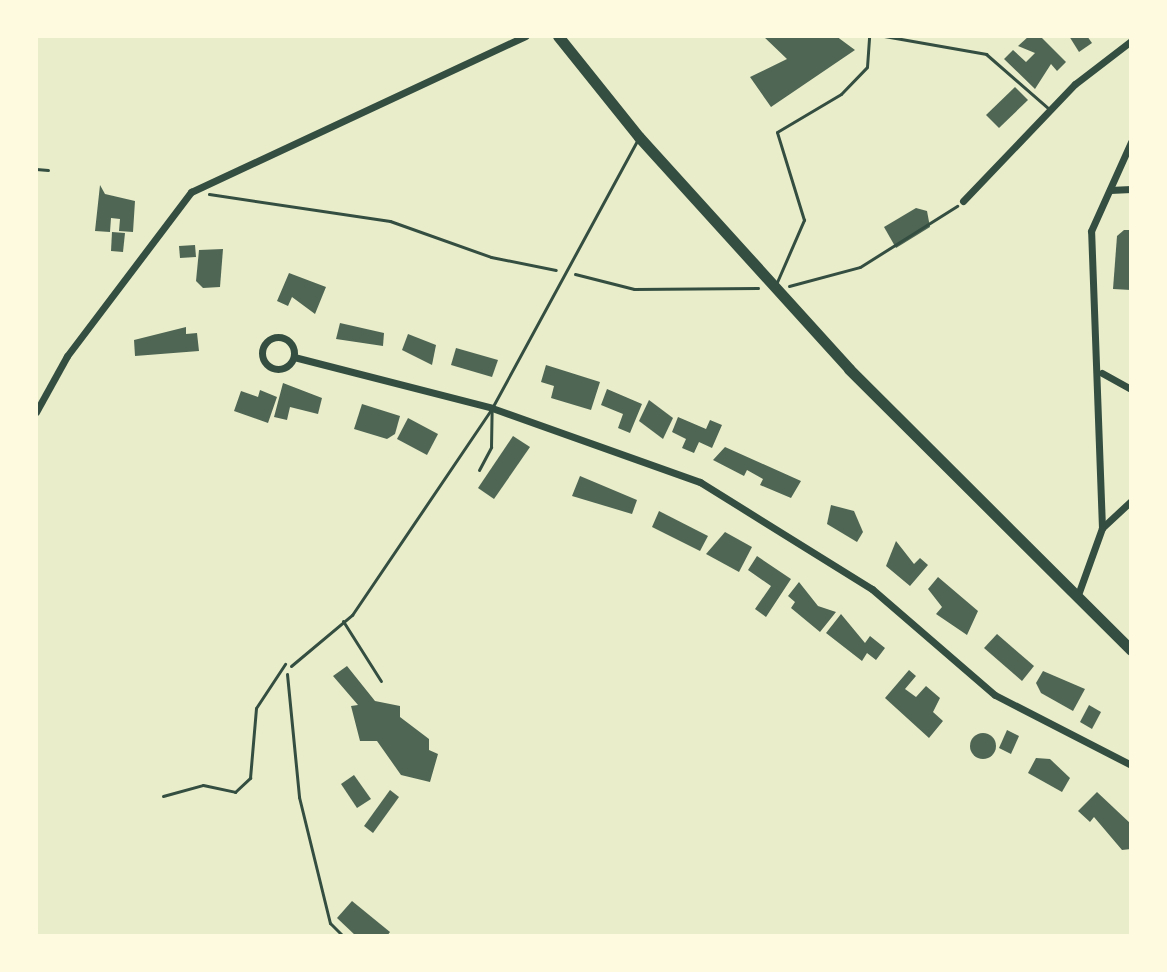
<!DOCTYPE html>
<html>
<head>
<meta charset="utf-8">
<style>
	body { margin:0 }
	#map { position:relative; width:1167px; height:972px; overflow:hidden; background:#e9edc9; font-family:"Roboto Condensed",sans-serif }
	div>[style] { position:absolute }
	.building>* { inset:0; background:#4f6655 }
	.round { border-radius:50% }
	.path>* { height:3px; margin:-1.5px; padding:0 1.5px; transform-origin:1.5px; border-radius:1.5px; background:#344e41 }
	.service>* { height:3px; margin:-1.5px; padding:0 1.5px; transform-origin:1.5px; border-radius:1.5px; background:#344e41 }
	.minor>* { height:7px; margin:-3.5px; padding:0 3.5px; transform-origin:3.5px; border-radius:3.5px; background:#344e41 }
	.minor>.ring { margin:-3.5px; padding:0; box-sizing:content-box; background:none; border:7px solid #344e41; border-radius:50% }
	.primary>* { height:11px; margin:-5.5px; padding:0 5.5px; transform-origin:5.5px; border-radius:5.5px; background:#344e41 }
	span { translate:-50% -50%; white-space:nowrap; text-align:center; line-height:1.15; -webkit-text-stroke:6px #fefae0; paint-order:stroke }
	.frame { position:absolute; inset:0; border:38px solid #fefae0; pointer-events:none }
</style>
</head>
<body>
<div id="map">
	<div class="building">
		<div style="clip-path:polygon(763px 36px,836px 36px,855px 50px,771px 107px,750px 77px,787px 59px)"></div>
		<div style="clip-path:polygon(1029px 36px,1040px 36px,1066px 62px,1057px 71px,1051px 64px,1035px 89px,1004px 59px,1013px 50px,1026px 62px,1035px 53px,1018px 46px)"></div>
		<div style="clip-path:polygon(1069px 36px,1087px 36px,1092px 43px,1079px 52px)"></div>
		<div style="clip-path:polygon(1015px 87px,1028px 100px,999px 128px,986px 115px)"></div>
		<div style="clip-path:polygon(100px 185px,105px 194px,135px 201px,133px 232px,119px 231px,120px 219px,111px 218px,110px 232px,95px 231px)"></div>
		<div style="clip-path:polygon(916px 208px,927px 211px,930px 227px,896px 248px,884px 227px)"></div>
		<div style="clip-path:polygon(1124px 230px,1131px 230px,1131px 290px,1113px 289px,1117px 236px)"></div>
		<div style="clip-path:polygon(112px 232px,125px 233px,123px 252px,111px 251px)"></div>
		<div style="clip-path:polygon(195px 245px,196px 257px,180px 258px,179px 246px)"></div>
		<div style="clip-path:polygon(223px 249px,220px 287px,203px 288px,196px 281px,199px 250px)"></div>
		<div style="clip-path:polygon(289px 273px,326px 287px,315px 314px,292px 297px,288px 306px,277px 301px)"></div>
		<div style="clip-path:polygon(340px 323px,384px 333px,383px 346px,336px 339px)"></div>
		<div style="clip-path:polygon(186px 327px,186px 334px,197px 333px,199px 351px,135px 356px,134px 340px)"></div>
		<div style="clip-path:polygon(408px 334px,436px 345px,432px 365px,402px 350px)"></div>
		<div style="clip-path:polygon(456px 348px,498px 360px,492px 377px,451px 365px)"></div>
		<div style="clip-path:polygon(546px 365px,600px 382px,591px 410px,551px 398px,554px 386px,541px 382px)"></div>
		<div style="clip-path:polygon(283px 383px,322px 398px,318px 414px,290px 407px,287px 420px,274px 417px)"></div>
		<div style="clip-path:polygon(607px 389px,642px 404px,630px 433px,618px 428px,623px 414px,601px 405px)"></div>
		<div style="clip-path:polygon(260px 390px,277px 397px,268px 423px,234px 411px,241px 391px,258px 397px)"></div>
		<div style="clip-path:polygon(649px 400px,673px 418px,663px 439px,639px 421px)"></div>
		<div style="clip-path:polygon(362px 404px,400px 416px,395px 434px,387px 439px,354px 429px)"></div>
		<div style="clip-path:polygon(678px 417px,706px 429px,710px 420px,722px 425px,712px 448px,699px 442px,694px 453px,682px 448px,686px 439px,672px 432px)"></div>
		<div style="clip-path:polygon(408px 418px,438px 434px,427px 455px,397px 439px)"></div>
		<div style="clip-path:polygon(513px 436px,530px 447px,494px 499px,478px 488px)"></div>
		<div style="clip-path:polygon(725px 447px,801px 481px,791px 498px,760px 485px,763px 479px,747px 470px,744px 476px,713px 460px)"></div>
		<div style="clip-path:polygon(580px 476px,637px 500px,632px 514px,572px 496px)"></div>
		<div style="clip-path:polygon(831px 505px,854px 511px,863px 532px,857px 542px,827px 524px)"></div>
		<div style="clip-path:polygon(659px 511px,708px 536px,700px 551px,652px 527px)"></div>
		<div style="clip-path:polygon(725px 532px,752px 547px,739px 572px,706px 554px)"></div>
		<div style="clip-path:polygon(896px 541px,914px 564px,920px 558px,928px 565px,910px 586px,886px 566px)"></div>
		<div style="clip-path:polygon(757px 556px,791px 579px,766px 617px,755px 609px,771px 586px,748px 570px)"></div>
		<div style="clip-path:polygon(938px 577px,978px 611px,967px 635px,936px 614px,942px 607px,928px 589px)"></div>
		<div style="clip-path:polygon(799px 582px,818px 606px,836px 612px,820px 632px,791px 608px,795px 602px,788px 596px)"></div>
		<div style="clip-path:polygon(841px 614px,865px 643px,870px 636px,885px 648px,876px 660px,867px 653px,862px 661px,826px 633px)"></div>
		<div style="clip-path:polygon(997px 634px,1034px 666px,1022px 681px,984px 648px)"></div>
		<div style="clip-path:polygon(347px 666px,375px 701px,400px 706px,400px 717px,429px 739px,429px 750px,438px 754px,430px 782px,401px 775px,377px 741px,360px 741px,351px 706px,358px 705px,333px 676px)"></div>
		<div style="clip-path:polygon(909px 670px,916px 676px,905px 689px,916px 697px,926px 686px,940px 698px,933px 712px,943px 721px,929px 738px,885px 698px)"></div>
		<div style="clip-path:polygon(1043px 671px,1085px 689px,1073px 711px,1041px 693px,1036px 683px)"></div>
		<div style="clip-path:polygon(1089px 705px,1101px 712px,1092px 729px,1080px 722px)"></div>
		<div style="clip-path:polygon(1007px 730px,1019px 736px,1011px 754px,999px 748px)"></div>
		<div class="round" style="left:970px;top:733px;width:26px;height:26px"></div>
		<div style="clip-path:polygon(1036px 758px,1050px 759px,1070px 778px,1062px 792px,1028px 773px)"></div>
		<div style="clip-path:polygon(354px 775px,371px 799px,357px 808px,341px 784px)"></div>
		<div style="clip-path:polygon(390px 790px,399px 797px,373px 833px,364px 826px)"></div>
		<div style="clip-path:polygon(1097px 792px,1131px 824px,1131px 849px,1122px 850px,1094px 817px,1090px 822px,1078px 811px)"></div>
		<div style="clip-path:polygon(352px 901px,390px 932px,387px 936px,356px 936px,337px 918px)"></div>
	</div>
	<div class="path">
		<div style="left:36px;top:169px;width:12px;rotate:5deg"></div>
		<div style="left:209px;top:194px;width:183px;rotate:8.5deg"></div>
		<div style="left:390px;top:221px;width:107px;rotate:19.6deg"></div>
		<div style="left:491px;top:257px;width:66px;rotate:11.3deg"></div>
		<div style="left:575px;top:274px;width:61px;rotate:14.3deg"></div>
		<div style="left:634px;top:289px;width:124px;rotate:-0.5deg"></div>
		<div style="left:789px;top:286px;width:73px;rotate:-15deg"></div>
		<div style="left:860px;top:267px;width:115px;rotate:-32.2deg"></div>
		<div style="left:287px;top:674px;width:124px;rotate:84.4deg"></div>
		<div style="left:299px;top:797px;width:130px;rotate:76.2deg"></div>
		<div style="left:330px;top:923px;width:18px;rotate:45deg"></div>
		<div style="left:163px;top:796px;width:41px;rotate:-15.4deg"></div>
		<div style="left:203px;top:785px;width:33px;rotate:12deg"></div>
		<div style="left:235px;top:792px;width:21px;rotate:-43deg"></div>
		<div style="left:250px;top:778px;width:70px;rotate:-85.1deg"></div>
		<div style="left:256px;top:708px;width:53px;rotate:-56.6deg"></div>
	</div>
	<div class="service">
		<div style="left:884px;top:36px;width:104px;rotate:10deg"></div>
		<div style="left:986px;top:54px;width:82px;rotate:41.1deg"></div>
		<div style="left:777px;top:282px;width:68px;rotate:-66.5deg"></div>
		<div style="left:804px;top:220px;width:92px;rotate:-107.1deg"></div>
		<div style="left:777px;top:132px;width:74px;rotate:-30.7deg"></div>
		<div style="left:841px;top:94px;width:37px;rotate:-46deg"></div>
		<div style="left:867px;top:67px;width:31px;rotate:-86deg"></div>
		<div style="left:479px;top:470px;width:26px;rotate:-62deg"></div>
		<div style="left:491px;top:447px;width:39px;rotate:-89deg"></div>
		<div style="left:343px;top:621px;width:71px;rotate:57.7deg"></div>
		<div style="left:291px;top:666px;width:80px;rotate:-39.9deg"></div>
		<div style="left:352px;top:615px;width:250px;rotate:-55.9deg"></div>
		<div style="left:492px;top:408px;width:304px;rotate:-61.5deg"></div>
	</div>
	<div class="minor">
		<div style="left:1110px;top:190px;width:21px;rotate:-3deg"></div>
		<div style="left:963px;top:201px;width:162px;rotate:-46.3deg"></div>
		<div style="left:1075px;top:84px;width:71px;rotate:-37.5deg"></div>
		<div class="ring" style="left:262px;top:337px;width:25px;height:25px"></div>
		<div style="left:294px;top:357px;width:204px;rotate:14.4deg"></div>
		<div style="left:492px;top:408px;width:221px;rotate:19.6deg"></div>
		<div style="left:700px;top:482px;width:203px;rotate:31.9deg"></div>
		<div style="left:872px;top:589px;width:162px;rotate:40.8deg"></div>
		<div style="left:995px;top:695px;width:153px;rotate:27.2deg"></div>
		<div style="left:1102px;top:373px;width:33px;rotate:29deg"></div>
		<div style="left:36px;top:412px;width:64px;rotate:-61deg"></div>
		<div style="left:67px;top:356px;width:206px;rotate:-52.9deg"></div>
		<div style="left:191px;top:192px;width:369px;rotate:-25deg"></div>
		<div style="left:1102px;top:528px;width:40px;rotate:-43deg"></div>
		<div style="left:1079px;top:592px;width:68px;rotate:-70.2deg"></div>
		<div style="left:1102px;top:528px;width:297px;rotate:-92.1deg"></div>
		<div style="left:1091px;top:231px;width:98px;rotate:-65.8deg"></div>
	</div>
	<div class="primary">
		<div style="left:558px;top:36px;width:129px;rotate:51.3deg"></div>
		<div style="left:639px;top:137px;width:313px;rotate:47.8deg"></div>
		<div style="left:849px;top:369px;width:398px;rotate:44.9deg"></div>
	</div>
	<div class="frame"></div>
</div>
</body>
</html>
